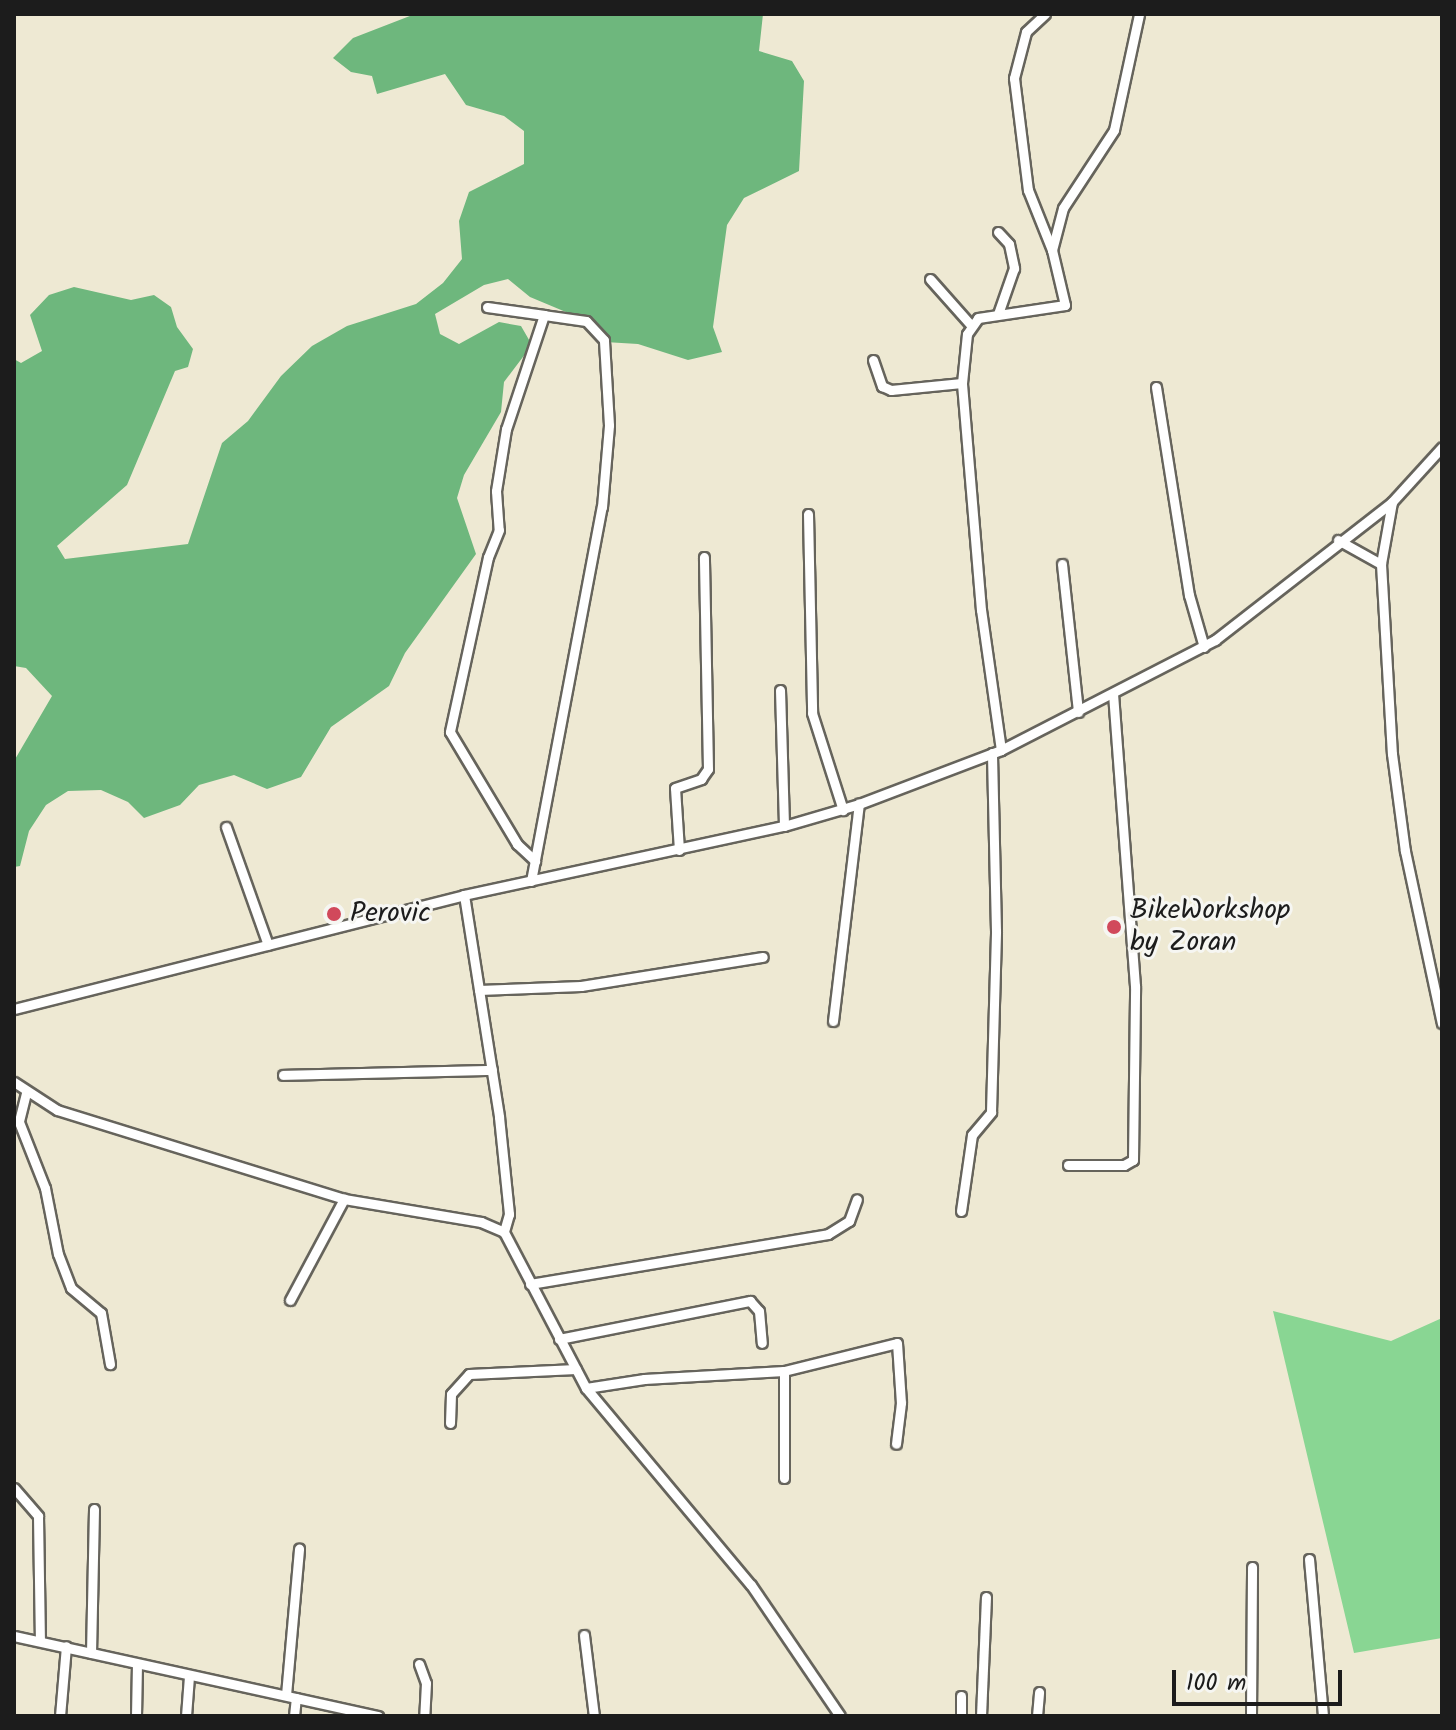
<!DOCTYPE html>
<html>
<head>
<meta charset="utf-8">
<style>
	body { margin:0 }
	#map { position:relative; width:1456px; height:1730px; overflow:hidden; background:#eee9d3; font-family:Kalam,sans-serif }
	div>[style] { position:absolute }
	.green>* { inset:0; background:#89d693 }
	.forest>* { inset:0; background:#6eb77d }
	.roads { filter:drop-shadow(2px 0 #66645c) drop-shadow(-2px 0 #66645c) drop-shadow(0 2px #66645c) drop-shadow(0 -2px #66645c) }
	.minor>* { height:9px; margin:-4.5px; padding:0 4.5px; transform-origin:4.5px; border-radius:4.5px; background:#fff }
	.dots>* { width:22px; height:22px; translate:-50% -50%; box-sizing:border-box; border:4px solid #f6f6f2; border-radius:50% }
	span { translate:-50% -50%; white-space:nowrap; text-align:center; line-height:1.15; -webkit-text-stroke:6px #f6f6f2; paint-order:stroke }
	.poi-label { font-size:28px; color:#1c1c1c }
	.left { translate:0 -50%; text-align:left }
	.frame { position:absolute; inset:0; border:16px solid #1c1c1c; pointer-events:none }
	.scale { position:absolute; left:1172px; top:1670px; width:170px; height:36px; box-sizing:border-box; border:4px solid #1c1c1c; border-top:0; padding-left:10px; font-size:24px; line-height:28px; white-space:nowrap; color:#1c1c1c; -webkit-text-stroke:6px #f6f6f2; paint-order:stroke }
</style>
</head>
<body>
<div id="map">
	<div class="green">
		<div style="clip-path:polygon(1273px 1311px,1391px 1341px,1442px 1318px,1442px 1638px,1354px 1653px)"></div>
	</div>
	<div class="forest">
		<div style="clip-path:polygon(415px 14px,763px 14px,759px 51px,792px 61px,804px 81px,799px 171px,744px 198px,727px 225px,713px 327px,722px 352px,688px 360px,638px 344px,605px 342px,585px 320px,530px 297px,508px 279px,484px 285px,435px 314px,440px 334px,459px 344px,499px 322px,521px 326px,532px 345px,504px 382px,501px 412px,464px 475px,457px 498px,476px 554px,405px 653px,389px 686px,331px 727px,301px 777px,267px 789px,234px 775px,199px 785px,180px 805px,144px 818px,128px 802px,101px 790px,68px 791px,46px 805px,29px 831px,20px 866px,14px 867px,14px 761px,52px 696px,26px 668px,14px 666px,14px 359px,21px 363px,42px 351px,30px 315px,49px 295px,74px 287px,131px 300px,154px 295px,171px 307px,177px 327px,193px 349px,188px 367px,175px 371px,127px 485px,57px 546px,65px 559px,188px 544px,222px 443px,248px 421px,281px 376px,312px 346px,347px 326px,416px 304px,443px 283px,462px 259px,459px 221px,469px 192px,524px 164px,524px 131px,504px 116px,466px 105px,445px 74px,377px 94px,372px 76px,351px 72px,333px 58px,353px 38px)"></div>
	</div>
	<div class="roads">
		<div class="minor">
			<div style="left:1045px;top:14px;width:26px;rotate:137deg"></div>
			<div style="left:1026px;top:32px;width:48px;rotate:104.6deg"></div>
			<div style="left:1014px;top:78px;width:113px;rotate:82.9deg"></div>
			<div style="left:1028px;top:190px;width:65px;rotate:68.2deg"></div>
			<div style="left:998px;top:232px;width:16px;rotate:47deg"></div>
			<div style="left:1009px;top:244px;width:25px;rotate:78deg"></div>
			<div style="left:1014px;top:268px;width:49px;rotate:109.2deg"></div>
			<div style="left:930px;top:279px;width:60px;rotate:48.4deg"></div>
			<div style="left:487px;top:307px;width:58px;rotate:8deg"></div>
			<div style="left:544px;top:315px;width:120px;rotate:108.4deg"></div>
			<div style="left:506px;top:429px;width:63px;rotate:99.2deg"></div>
			<div style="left:496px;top:491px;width:39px;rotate:86deg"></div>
			<div style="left:499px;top:530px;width:29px;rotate:112deg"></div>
			<div style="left:488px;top:557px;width:179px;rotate:102.3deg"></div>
			<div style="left:450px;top:732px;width:131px;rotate:59.1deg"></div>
			<div style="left:517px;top:844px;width:25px;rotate:43deg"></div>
			<div style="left:873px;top:360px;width:28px;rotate:71deg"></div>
			<div style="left:882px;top:386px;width:10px;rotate:24deg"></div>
			<div style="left:891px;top:390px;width:71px;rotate:-5.6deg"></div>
			<div style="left:1156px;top:387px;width:211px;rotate:81deg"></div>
			<div style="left:1189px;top:595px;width:54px;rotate:73.9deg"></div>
			<div style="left:1392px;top:502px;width:63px;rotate:100.1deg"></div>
			<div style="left:1381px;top:564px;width:190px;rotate:86.7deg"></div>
			<div style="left:1392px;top:754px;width:98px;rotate:82.4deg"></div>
			<div style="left:1405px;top:851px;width:176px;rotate:77.9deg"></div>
			<div style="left:808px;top:514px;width:199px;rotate:88.8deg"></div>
			<div style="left:812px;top:713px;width:102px;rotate:72.3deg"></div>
			<div style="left:1338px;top:540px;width:49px;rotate:29.2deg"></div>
			<div style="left:1062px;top:564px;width:149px;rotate:83.8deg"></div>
			<div style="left:780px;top:690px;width:136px;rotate:88.3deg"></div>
			<div style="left:1001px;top:750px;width:141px;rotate:-98.1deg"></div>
			<div style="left:981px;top:610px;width:228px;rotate:-94.8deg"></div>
			<div style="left:962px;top:383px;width:49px;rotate:-84.2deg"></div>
			<div style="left:967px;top:334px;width:19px;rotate:-55deg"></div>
			<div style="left:978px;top:318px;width:88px;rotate:-8.5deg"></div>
			<div style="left:1065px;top:305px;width:57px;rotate:-103.3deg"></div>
			<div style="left:1052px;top:250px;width:43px;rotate:-75.3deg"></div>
			<div style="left:1063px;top:208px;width:93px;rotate:-56.8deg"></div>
			<div style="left:1114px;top:130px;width:119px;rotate:-77.8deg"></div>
			<div style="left:226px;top:827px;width:125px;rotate:70.4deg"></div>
			<div style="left:679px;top:850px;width:62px;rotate:-93.7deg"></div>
			<div style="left:675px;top:788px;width:28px;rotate:-19deg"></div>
			<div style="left:701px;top:779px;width:12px;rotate:-55deg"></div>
			<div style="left:708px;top:769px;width:212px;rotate:-91.1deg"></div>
			<div style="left:531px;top:881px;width:381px;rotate:-79.3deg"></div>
			<div style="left:602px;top:507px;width:82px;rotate:-85.1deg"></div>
			<div style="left:609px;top:425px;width:85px;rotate:-93.4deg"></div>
			<div style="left:604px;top:340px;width:26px;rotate:-133deg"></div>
			<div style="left:586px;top:321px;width:42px;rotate:-171.9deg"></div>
			<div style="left:464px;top:895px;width:225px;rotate:81deg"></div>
			<div style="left:499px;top:1117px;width:98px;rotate:84.1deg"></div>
			<div style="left:509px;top:1214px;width:19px;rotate:106deg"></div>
			<div style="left:479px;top:990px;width:102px;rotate:-2.2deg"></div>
			<div style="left:581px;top:986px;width:184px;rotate:-9.1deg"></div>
			<div style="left:14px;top:1009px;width:464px;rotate:-14.2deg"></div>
			<div style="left:464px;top:895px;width:327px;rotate:-12.2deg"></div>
			<div style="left:784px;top:826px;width:78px;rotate:-16.3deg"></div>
			<div style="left:859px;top:804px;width:152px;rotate:-20.8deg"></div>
			<div style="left:1001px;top:750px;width:241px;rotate:-27.2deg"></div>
			<div style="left:1215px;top:640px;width:224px;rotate:-37.9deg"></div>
			<div style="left:1392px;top:502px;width:74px;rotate:-47.7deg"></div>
			<div style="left:833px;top:1021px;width:219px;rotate:-83.2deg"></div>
			<div style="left:283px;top:1075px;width:209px;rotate:-1.4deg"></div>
			<div style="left:14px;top:1082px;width:51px;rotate:33.1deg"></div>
			<div style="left:57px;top:1110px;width:300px;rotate:17.2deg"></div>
			<div style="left:344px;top:1199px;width:139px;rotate:9.5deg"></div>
			<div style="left:481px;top:1222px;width:25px;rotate:23deg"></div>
			<div style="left:504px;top:1232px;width:176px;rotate:62.3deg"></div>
			<div style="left:586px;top:1388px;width:257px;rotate:50.1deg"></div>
			<div style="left:751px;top:1585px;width:158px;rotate:55.8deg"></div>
			<div style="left:26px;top:1093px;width:30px;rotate:104deg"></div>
			<div style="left:19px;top:1122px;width:71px;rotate:68.5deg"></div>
			<div style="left:45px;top:1188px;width:67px;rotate:78.9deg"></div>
			<div style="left:58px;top:1254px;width:36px;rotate:69deg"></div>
			<div style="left:71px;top:1288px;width:39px;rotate:40deg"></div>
			<div style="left:101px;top:1313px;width:52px;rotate:80deg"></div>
			<div style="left:1068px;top:1165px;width:56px"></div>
			<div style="left:1124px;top:1165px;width:10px;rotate:-29deg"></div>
			<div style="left:1133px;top:1160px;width:174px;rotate:-89.3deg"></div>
			<div style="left:1135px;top:986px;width:291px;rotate:-94.3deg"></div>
			<div style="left:961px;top:1211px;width:77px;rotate:-81.8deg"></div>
			<div style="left:972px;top:1135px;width:30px;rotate:-50deg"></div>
			<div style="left:991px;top:1112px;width:181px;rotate:-88.4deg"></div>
			<div style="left:996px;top:931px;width:178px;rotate:-91.3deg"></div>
			<div style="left:530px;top:1284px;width:302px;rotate:-9.5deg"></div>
			<div style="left:828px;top:1234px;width:25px;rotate:-32deg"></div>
			<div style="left:849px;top:1221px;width:23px;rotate:-70deg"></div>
			<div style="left:290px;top:1300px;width:115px;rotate:-61.9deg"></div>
			<div style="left:559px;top:1339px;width:195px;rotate:-11.3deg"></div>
			<div style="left:750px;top:1301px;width:13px;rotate:48deg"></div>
			<div style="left:759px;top:1311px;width:32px;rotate:85deg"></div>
			<div style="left:586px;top:1388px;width:59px;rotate:-8.8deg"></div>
			<div style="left:644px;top:1379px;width:140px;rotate:-3.3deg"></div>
			<div style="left:784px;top:1371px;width:116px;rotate:-13.9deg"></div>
			<div style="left:897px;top:1343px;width:60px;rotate:86.2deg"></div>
			<div style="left:901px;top:1403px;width:41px;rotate:97deg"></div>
			<div style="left:450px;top:1423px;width:29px;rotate:-88deg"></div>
			<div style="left:451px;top:1394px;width:27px;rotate:-48deg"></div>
			<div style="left:469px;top:1374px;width:107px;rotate:-2.7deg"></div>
			<div style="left:784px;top:1478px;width:107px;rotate:-90deg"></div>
			<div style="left:14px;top:1488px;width:37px;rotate:49deg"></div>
			<div style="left:38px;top:1516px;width:124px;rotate:89.1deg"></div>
			<div style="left:1309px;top:1559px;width:158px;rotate:84.9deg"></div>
			<div style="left:584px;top:1635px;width:82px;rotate:83deg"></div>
			<div style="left:14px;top:1636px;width:373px;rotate:12.4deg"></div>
			<div style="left:91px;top:1653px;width:144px;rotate:-88.8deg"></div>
			<div style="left:419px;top:1664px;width:20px;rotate:70deg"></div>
			<div style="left:426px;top:1683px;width:33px;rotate:93deg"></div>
			<div style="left:286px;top:1695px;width:147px;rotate:-84.9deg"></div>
			<div style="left:60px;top:1716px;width:70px;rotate:-85.1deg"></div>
			<div style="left:136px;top:1716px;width:52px;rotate:-88.9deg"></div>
			<div style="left:186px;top:1716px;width:40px;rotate:-85.7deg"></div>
			<div style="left:294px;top:1716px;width:18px;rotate:-84deg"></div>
			<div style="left:961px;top:1716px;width:20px;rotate:-90deg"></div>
			<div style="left:981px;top:1716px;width:119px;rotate:-87.6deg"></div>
			<div style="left:1037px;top:1716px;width:24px;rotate:-85deg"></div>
			<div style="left:1251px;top:1716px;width:149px;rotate:-89.6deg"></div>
		</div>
	</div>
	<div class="dots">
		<div style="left:334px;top:914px;background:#d1495b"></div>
		<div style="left:1114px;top:927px;background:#d1495b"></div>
	</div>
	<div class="poi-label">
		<span class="left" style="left:1130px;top:927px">BikeWorkshop<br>by Zoran</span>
		<span class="left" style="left:350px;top:914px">Perovic</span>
	</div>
	<div class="frame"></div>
	<div class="scale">100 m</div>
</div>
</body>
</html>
